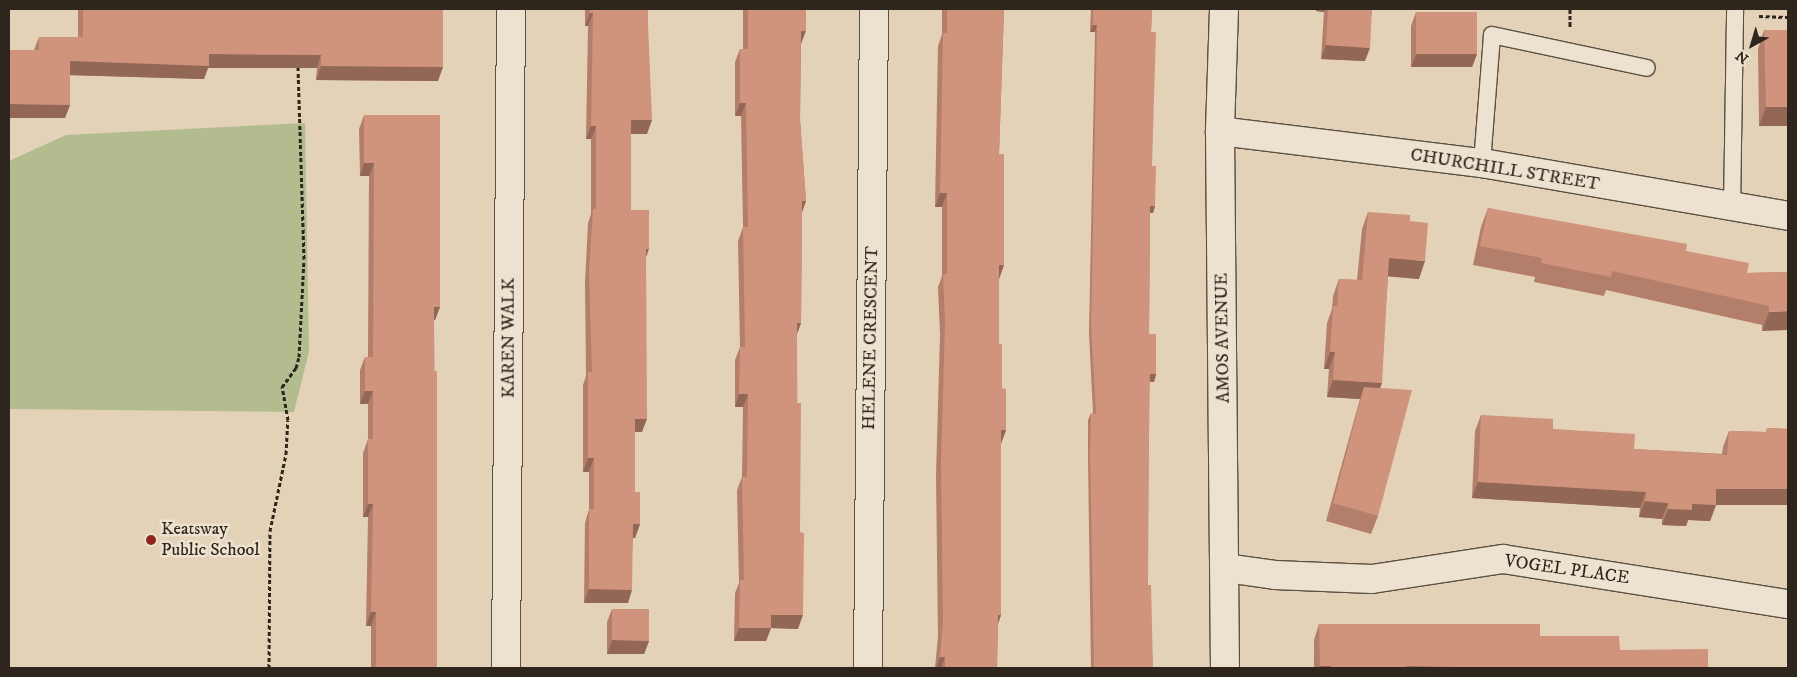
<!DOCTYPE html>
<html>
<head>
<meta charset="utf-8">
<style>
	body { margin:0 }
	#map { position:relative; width:1797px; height:677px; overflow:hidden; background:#e3d2b7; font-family:"IM FELL DW Pica",serif }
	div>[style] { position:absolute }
	.green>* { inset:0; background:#b3bc8f }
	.path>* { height:3px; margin-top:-1.5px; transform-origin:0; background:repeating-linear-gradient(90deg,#2e251c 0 4px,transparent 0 6.5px) }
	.roads { filter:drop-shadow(1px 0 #5b5043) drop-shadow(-1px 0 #5b5043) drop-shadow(0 1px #5b5043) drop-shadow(0 -1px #5b5043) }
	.lane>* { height:16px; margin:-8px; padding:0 8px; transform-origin:8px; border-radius:8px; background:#ede2d0 }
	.street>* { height:28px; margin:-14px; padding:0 14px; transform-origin:14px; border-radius:14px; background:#ede2d0 }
	.wall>* { inset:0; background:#b37e6a }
	.shaded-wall>* { inset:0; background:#926756 }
	.building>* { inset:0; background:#d0937b }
	.dots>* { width:14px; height:14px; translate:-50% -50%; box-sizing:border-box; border:2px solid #ede2d0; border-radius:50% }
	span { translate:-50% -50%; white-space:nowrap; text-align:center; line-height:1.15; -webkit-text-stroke:5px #ede2d0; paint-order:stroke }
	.street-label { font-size:18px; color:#2e251c }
	.poi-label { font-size:18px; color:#2e251c }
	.left { translate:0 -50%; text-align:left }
	.frame { position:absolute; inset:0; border:10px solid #2e251c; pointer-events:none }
	.north { position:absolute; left:1727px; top:20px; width:50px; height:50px; -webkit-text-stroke:4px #ede2d0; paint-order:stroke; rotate:219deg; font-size:14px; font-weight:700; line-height:20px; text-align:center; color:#2e251c }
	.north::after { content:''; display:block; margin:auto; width:18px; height:22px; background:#2e251c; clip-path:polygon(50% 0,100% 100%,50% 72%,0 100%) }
</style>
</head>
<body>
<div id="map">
	<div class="green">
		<div style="clip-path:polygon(305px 123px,309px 351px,294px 412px,9px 409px,9px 161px,66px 135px)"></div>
	</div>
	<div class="path">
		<div style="left:1570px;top:9px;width:19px;rotate:90deg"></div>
		<div style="left:1759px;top:16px;width:29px;rotate:2deg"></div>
		<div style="left:269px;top:668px;width:137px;rotate:-89.6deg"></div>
		<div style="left:270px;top:531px;width:79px;rotate:-78.3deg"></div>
		<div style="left:286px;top:454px;width:34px;rotate:-87deg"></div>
		<div style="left:288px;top:420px;width:34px;rotate:-100deg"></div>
		<div style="left:282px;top:387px;width:24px;rotate:-54deg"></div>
		<div style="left:296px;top:368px;width:11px;rotate:-75deg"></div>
		<div style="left:299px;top:357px;width:98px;rotate:-87.1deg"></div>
		<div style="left:304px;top:259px;width:195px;rotate:-91.8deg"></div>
	</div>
	<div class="roads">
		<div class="lane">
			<div style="left:1482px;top:163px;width:128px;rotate:-85.5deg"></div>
			<div style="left:1492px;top:35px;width:158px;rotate:12deg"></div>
			<div style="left:1732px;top:208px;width:199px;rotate:-89.1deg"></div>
		</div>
		<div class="street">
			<div style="left:1224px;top:9px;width:122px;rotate:91.9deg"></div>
			<div style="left:1220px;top:131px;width:537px;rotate:89.47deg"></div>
			<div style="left:1220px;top:131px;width:264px;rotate:7deg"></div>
			<div style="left:1482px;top:163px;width:311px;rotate:9.8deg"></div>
			<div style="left:1226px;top:568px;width:49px;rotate:8.1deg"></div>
			<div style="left:1275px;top:575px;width:97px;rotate:2.4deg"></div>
			<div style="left:1372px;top:579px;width:133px;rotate:-8.7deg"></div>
			<div style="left:1503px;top:559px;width:289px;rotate:9deg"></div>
			<div style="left:506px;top:668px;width:659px;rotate:-89.57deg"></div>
			<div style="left:868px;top:668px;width:659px;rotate:-89.48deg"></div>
		</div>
	</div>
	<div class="wall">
		<div style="clip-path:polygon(78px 9px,443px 9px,438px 81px,316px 80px,317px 68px,208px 68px,204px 79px,70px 75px,70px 105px,65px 118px,9px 118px,9px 54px,10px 50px,34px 50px,39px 37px,78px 37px)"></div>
		<div style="clip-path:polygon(585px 9px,648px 9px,647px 134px,631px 134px,631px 210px,646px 257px,642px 432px,635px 432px,635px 492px,640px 524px,635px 538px,633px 538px,628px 603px,584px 603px,585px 523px,589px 509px,589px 472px,583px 472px,583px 385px,586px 376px,585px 283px,588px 223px,591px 214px,591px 139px,586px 139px,588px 26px,585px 26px)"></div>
		<div style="clip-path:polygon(743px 9px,806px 9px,801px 44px,800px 120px,806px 201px,802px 212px,801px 323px,797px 334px,798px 629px,771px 628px,766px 641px,734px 641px,735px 593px,739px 583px,737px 490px,742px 477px,743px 407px,735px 407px,735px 360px,740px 347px,738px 241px,743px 227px,741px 116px,735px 116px,735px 62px,740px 49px,743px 49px)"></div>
		<div style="clip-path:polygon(942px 9px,1004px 9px,999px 154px,1004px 265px,999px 279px,999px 344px,1002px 388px,1006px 430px,1001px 443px,1001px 615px,998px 624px,997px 668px,935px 668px,938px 636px,936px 476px,940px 335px,938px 287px,942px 276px,942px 207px,935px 207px,938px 46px,942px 34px)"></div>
		<div style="clip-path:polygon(1091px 9px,1152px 9px,1151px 32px,1152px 166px,1155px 206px,1153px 213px,1150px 213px,1149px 334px,1156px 374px,1154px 382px,1149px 382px,1148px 585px,1153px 668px,1091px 668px,1088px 459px,1088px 420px,1091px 413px,1093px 413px,1089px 333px,1095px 32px,1090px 32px)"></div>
		<div style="clip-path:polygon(1316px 9px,1372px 9px,1365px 61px,1321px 59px,1324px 12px,1316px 11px)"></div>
		<div style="clip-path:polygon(1416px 12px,1477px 54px,1472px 67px,1411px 67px,1411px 26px)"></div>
		<div style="clip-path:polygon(1764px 30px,1788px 126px,1759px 126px,1758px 49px)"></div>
		<div style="clip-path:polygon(364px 115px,440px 307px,435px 320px,434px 320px,437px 668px,371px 668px,371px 626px,366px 626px,368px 517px,363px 517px,363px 453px,368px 439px,368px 404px,360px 404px,360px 370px,365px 357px,368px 357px,369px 176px,360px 176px,359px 129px)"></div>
		<div style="clip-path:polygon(1488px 208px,1686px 251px,1747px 273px,1788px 272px,1762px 331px,1762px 325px,1606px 290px,1604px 296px,1534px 282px,1535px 277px,1473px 265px,1481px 227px)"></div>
		<div style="clip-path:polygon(1368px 212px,1410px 221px,1419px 279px,1388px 276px,1380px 388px,1378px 516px,1371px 534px,1326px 521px,1360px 399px,1327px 397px,1329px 369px,1324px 369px,1327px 323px,1332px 309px,1333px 296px,1339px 279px,1357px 280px,1362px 229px)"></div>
		<div style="clip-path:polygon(1481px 415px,1553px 429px,1634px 449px,1722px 454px,1723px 447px,1729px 431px,1766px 432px,1767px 428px,1788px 429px,1788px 505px,1716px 505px,1710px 521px,1688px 520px,1686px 526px,1662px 525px,1662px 519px,1639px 517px,1640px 508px,1472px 498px,1475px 431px)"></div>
		<div style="clip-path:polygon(612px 609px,649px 641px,644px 654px,607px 654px,607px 622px)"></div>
		<div style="clip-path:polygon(1319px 624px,1540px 636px,1620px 650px,1708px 668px,1314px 668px,1314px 640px)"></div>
	</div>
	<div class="shaded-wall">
		<div style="clip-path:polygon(1317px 9px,1325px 9px,1324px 12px,1316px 11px)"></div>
		<div style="clip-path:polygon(590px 13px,593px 13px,588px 26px,585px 26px)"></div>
		<div style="clip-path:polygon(1093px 25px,1097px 25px,1095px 32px,1090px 32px)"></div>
		<div style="clip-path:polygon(801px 31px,806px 31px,801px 44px)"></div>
		<div style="clip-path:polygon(1326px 45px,1370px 48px,1365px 61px,1321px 59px)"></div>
		<div style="clip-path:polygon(209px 54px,321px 55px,317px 68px,208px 68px,204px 79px,65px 75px,70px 61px)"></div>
		<div style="clip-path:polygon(1416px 54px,1477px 54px,1472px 67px,1411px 67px)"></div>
		<div style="clip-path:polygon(321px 66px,443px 67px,438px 81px,316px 80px)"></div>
		<div style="clip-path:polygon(740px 103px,746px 103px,741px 116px,735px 116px)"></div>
		<div style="clip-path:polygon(9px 104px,70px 105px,65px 118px,9px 118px)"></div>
		<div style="clip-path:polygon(1766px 107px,1788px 107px,1788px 126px,1759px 126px)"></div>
		<div style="clip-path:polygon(631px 120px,652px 120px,647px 134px,626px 134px)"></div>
		<div style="clip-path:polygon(591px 126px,596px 126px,591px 139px,586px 139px)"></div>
		<div style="clip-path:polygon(364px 163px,374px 163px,369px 176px,360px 176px)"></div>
		<div style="clip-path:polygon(940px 193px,947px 193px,942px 207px,935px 207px)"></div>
		<div style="clip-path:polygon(802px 201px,806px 201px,801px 215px)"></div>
		<div style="clip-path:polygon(1150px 206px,1155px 206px,1153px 213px,1148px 213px)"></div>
		<div style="clip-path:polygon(646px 249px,649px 249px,644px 263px)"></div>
		<div style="clip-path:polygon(1389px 258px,1425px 261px,1419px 279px,1383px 276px)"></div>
		<div style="clip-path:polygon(999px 265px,1004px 265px,999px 279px)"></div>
		<div style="clip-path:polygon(434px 307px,440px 307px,435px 320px,429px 320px)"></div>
		<div style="clip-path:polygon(1788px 311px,1788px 330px,1762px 331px,1769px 312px)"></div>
		<div style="clip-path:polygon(797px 323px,801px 323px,796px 336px)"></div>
		<div style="clip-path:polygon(1330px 352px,1335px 352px,1329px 369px,1324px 369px)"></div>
		<div style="clip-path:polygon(1150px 374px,1156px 374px,1154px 382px,1147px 381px)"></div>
		<div style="clip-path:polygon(1333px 380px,1382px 383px,1376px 400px,1364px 387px,1360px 399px,1327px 397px)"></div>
		<div style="clip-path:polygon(365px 391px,373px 391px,368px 404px,360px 404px)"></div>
		<div style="clip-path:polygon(739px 394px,748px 394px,743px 407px,735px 407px)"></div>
		<div style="clip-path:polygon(635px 419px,647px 419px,642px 432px,630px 432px)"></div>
		<div style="clip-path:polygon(1001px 430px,1006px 430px,1001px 444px)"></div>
		<div style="clip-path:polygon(588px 458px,594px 458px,589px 472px,583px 472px)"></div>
		<div style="clip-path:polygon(1478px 482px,1646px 492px,1640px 508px,1472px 498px)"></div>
		<div style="clip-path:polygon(1716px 489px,1788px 489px,1788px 505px,1716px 505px,1710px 521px,1688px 520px,1686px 526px,1662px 525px,1668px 509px)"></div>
		<div style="clip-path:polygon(1645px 501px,1668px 503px,1662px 519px,1639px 517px)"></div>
		<div style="clip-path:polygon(368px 504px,373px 504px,368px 517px,363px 517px)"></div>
		<div style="clip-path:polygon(633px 524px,640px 524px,635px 538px,628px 538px)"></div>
		<div style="clip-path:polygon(589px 589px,632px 590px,628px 603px,584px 603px)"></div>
		<div style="clip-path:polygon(371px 612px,376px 612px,371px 626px,366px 626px)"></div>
		<div style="clip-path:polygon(771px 615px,803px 615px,798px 629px,771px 628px,766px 641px,734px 641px,739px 628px)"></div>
		<div style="clip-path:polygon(998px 615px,1001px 615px,996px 629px)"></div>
		<div style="clip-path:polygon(612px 640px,649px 641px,644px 654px,607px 654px)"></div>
		<div style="clip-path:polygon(940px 657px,945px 657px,941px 668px,936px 668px)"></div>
		<div style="clip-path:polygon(1320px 666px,1331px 666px,1330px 668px,1319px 668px)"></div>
		<div style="clip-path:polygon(1407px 666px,1454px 667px,1453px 668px,1407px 668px)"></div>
	</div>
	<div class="building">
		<div style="clip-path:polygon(83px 9px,443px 9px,443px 67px,321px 66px,321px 55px,209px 54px,209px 66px,70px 61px,70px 105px,9px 104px,9px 68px,10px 68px,10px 50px,39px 50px,39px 37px,83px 37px)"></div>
		<div style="clip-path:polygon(590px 9px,648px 9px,648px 23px,652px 120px,631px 120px,631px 210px,649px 210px,649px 249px,646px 249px,647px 419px,635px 419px,635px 492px,640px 492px,640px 524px,633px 524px,632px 590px,589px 589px,589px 509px,594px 509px,594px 458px,588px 458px,588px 372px,592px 372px,589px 270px,593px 209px,596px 209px,596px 126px,591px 126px,593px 13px,590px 13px)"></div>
		<div style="clip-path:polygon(748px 9px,806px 9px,806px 31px,801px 31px,800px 120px,806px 201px,802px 201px,801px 323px,797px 323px,797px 403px,801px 403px,800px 532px,804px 533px,803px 615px,771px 615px,771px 628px,739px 628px,740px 580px,744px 580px,742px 477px,747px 477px,748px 394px,739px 394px,740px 347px,745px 347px,743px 227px,748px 227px,746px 103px,740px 103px,740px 49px,748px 49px)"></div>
		<div style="clip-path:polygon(947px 9px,1004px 9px,999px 154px,1004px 154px,1004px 265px,999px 265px,999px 344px,1002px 344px,1002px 388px,1006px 389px,1006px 430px,1001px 430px,1001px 615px,998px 615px,997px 668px,945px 668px,945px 657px,940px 657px,943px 623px,941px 462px,945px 321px,943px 274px,947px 274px,947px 193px,940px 193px,943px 33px,947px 33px)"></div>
		<div style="clip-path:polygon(1093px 9px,1152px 9px,1151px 32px,1156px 32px,1152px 166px,1156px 166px,1155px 206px,1150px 206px,1149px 334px,1156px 334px,1156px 374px,1150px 374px,1148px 499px,1148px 585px,1151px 585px,1153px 668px,1094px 668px,1090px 452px,1091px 413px,1096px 414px,1091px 326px,1097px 25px,1093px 25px)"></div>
		<div style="clip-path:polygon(1328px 9px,1372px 9px,1370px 48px,1326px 45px)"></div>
		<div style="clip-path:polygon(1416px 12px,1477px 12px,1477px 54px,1416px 54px)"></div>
		<div style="clip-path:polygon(1764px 30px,1788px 30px,1788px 107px,1766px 107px)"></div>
		<div style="clip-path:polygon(364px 115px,440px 115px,440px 307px,434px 307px,434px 371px,437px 371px,437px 668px,376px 668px,376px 612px,371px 612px,373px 504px,368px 504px,368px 439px,373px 439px,373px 391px,365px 391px,365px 357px,373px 357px,374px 163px,364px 163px)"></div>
		<div style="clip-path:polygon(1488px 208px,1687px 244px,1686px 251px,1749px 263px,1747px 273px,1788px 272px,1788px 311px,1769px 312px,1769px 306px,1612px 271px,1611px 277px,1541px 263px,1542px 258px,1480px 246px)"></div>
		<div style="clip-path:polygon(1368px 212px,1410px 215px,1410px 221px,1428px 223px,1425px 261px,1389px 258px,1382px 383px,1333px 380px,1335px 352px,1330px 352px,1333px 306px,1337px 306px,1339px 279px,1362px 280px)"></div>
		<div style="clip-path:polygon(1364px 387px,1412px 390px,1378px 516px,1333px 503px)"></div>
		<div style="clip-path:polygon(1481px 415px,1553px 419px,1553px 429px,1635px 434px,1634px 449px,1727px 455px,1729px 431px,1767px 432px,1767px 428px,1788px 429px,1788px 489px,1716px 489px,1716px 505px,1692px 504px,1692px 510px,1668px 509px,1668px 503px,1645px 501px,1646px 492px,1478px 482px)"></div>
		<div style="clip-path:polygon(612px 609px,649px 609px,649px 641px,612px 640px)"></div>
		<div style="clip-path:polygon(1319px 624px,1540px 624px,1540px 636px,1619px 636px,1620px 650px,1708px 649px,1708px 668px,1454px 668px,1454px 667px,1407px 666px,1407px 668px,1331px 668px,1331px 666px,1320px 666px)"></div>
	</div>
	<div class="dots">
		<div style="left:151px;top:540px;background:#8f2418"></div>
	</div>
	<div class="street-label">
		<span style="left:1505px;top:170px;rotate:9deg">CHURCHILL STREET</span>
		<span style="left:509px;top:338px;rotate:-90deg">KAREN WALK</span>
		<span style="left:871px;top:338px;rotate:-89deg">HELENE CRESCENT</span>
		<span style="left:1223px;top:338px;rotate:-91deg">AMOS AVENUE</span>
		<span style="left:1567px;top:570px;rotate:8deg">VOGEL PLACE</span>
	</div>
	<div class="poi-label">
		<span class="left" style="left:161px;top:540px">Keatsway<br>Public School</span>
	</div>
	<div class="frame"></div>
	<div class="north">N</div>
</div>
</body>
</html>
